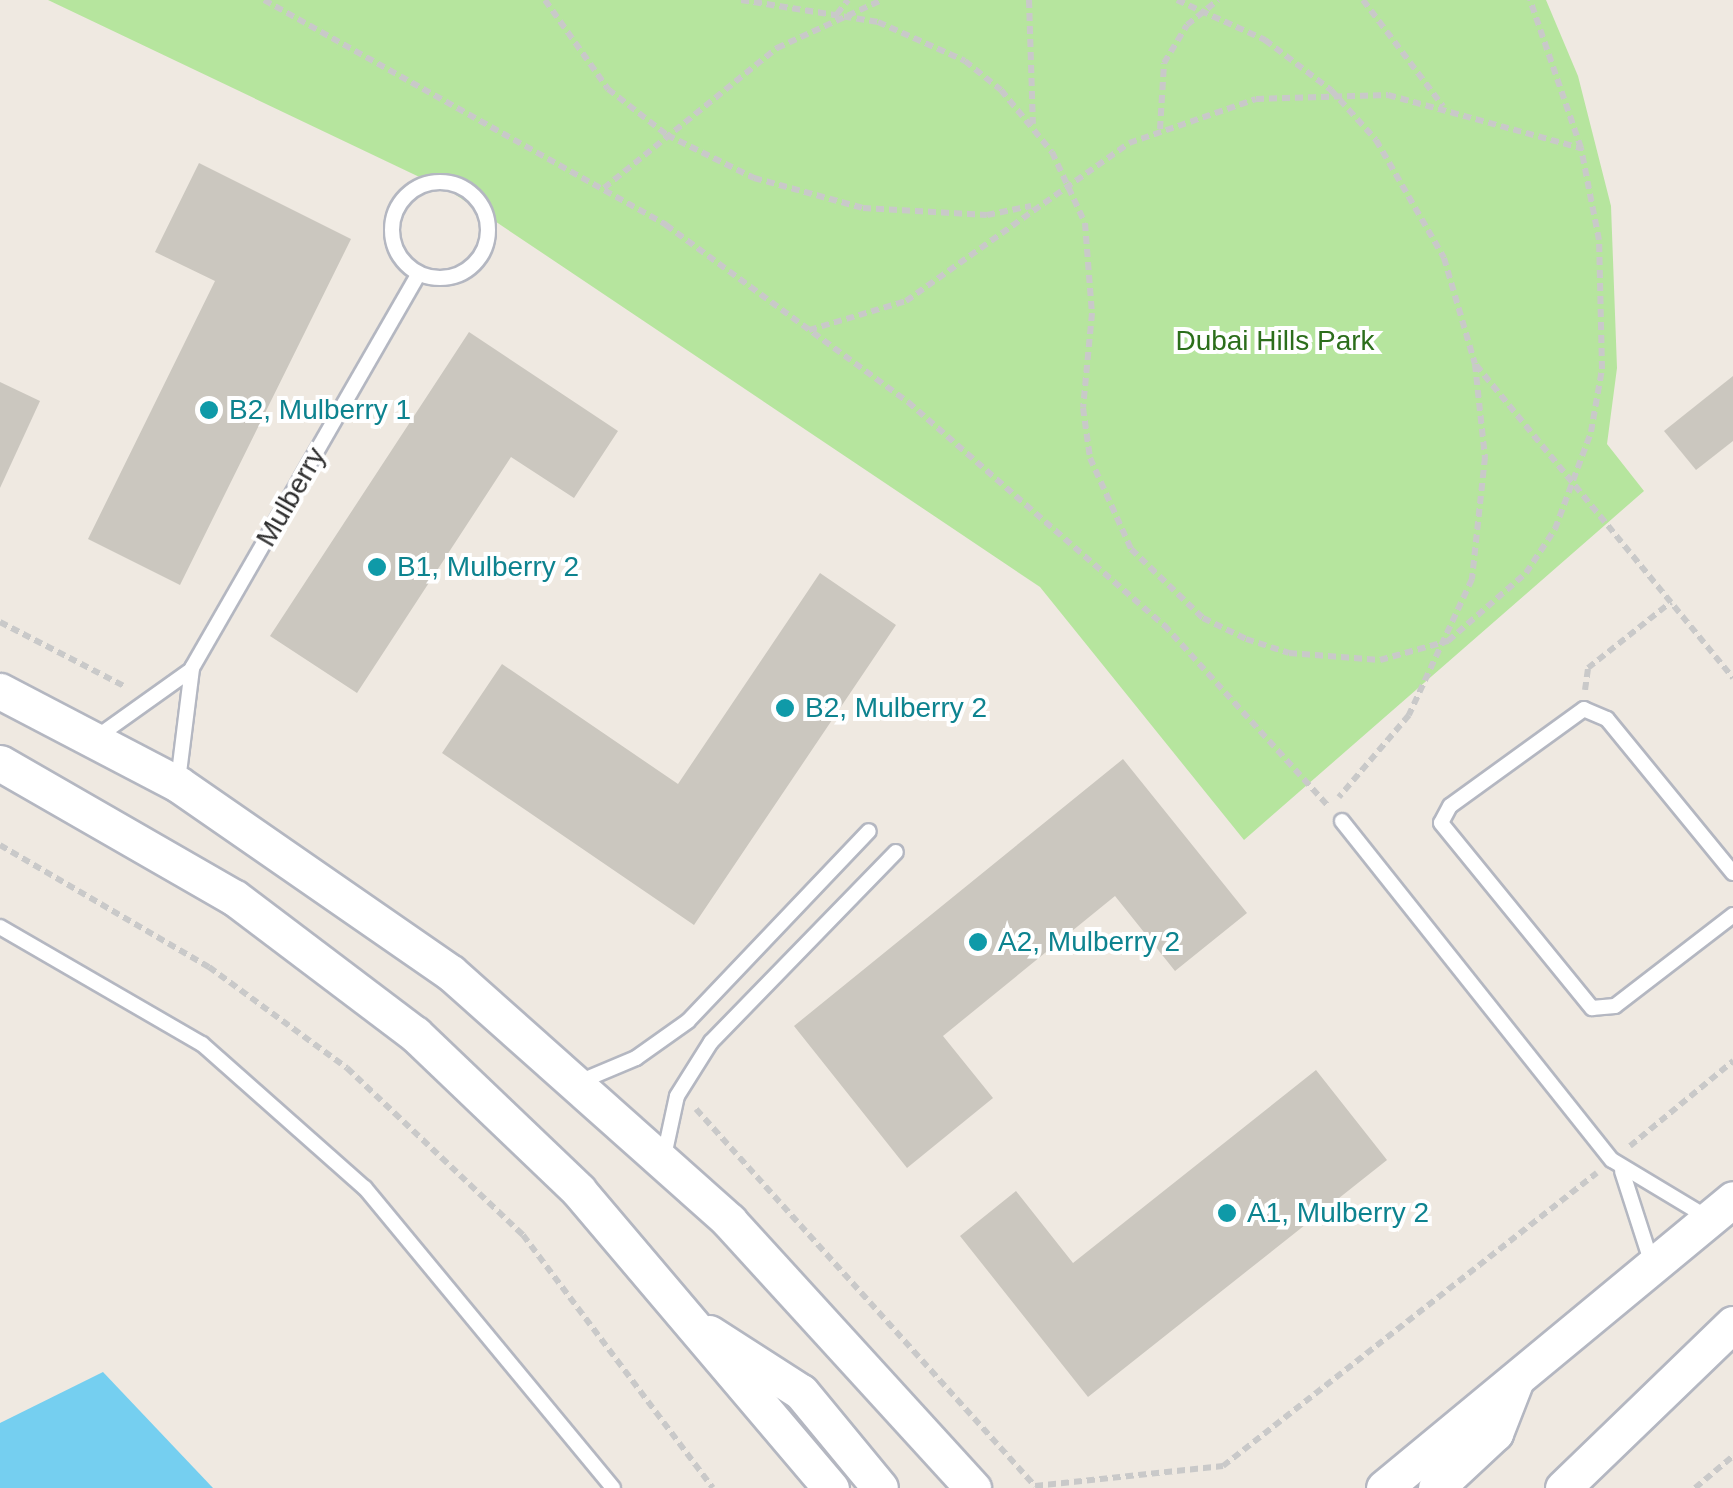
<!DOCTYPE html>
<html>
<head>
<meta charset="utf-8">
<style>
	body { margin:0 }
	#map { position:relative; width:1733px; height:1488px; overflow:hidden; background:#efe9e1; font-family:Arial,sans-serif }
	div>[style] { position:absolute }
	.green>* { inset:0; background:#b6e59e }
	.water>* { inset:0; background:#75cff0 }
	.building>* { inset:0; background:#cbc7bf }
	.path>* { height:6px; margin-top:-3px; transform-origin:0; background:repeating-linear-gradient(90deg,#c9c9c9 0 8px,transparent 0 13px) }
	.roads { filter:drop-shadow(2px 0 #b4b7c1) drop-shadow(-2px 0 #b4b7c1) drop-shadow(0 2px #b4b7c1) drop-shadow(0 -2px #b4b7c1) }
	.service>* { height:14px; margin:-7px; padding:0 7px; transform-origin:7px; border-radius:7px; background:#fff }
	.service>.ring { margin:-7px; padding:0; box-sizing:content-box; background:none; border:14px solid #fff; border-radius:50% }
	.tertiary>* { height:35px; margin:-17.5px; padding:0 17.5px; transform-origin:17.5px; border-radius:17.5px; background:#fff }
	.dots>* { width:28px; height:28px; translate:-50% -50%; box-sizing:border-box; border:5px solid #fff; border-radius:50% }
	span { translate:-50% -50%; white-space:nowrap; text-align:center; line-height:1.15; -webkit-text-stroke:8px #fff; paint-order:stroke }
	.park-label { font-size:28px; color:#2c6e1b }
	.culture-label { font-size:28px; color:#0d838f }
	.left { translate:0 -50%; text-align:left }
	.street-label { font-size:28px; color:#2e2e2e }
</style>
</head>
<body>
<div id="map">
	<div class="green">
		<div style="clip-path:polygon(48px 0,1546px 0,1578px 76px,1611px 206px,1617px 368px,1607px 444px,1644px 491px,1244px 840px,1040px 587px,453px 193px)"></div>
	</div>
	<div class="water">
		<div style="clip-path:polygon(103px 1372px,213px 1488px,0 1488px,0 1423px)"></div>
	</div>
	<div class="building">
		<div style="clip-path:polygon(199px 163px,351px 239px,180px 585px,88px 539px,215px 281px,155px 252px)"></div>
		<div style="clip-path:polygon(469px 332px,618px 431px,574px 498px,511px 457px,357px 693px,270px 636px)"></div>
		<div style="clip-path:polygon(1733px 376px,1733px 441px,1696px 470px,1664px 431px)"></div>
		<div style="clip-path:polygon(0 382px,40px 401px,0 488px)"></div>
		<div style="clip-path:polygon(820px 573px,896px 625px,694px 925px,442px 753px,502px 664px,678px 784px)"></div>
		<div style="clip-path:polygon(1123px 759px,1247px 913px,1175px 971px,1115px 896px,943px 1036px,993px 1098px,907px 1168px,794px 1026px)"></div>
		<div style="clip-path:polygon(1316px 1070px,1387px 1160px,1088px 1397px,960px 1236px,1016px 1191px,1073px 1263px)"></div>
	</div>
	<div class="path">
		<div style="left:264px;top:0;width:461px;rotate:29.2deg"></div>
		<div style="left:666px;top:225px;width:300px;rotate:36.2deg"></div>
		<div style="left:908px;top:402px;width:340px;rotate:41.1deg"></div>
		<div style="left:1164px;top:625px;width:244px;rotate:47.8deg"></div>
		<div style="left:545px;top:0;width:109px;rotate:54.7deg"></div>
		<div style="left:608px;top:89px;width:75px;rotate:37.9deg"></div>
		<div style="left:667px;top:135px;width:97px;rotate:26.3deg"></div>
		<div style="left:754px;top:178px;width:113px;rotate:15.4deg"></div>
		<div style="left:863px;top:208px;width:124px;rotate:3.2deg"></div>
		<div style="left:987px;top:215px;width:45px;rotate:-11.6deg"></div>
		<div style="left:741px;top:0;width:139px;rotate:9.1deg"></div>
		<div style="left:878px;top:22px;width:95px;rotate:24.1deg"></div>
		<div style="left:965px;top:61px;width:46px;rotate:38.9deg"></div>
		<div style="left:1001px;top:90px;width:80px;rotate:50.6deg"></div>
		<div style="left:1052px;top:152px;width:78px;rotate:65.1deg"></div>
		<div style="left:1085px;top:223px;width:90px;rotate:85.6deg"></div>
		<div style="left:1092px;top:313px;width:95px;rotate:95.4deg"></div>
		<div style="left:1083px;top:408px;width:50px;rotate:82deg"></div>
		<div style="left:1090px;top:458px;width:100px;rotate:65.7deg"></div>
		<div style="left:1131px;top:549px;width:100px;rotate:43.8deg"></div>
		<div style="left:1203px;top:618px;width:48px;rotate:26deg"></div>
		<div style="left:1246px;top:639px;width:45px;rotate:18deg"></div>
		<div style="left:1289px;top:653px;width:91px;rotate:4.4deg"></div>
		<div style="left:1380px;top:660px;width:71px;rotate:-15.6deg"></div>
		<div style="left:1448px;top:641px;width:103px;rotate:-41.1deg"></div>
		<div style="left:1526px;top:573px;width:53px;rotate:-56.6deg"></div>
		<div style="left:1555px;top:529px;width:103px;rotate:-69.6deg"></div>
		<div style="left:1591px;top:432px;width:64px;rotate:-80.1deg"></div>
		<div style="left:1602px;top:369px;width:129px;rotate:-91.3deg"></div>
		<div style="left:1599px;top:240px;width:94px;rotate:-101.1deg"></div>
		<div style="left:1581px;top:148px;width:157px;rotate:-109deg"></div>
		<div style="left:1029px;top:0;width:124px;rotate:88.2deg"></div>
		<div style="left:1177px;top:0;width:97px;rotate:24.4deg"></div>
		<div style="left:1265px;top:40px;width:83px;rotate:37.1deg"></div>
		<div style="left:1331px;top:90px;width:67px;rotate:48deg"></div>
		<div style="left:1376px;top:140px;width:136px;rotate:60deg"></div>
		<div style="left:1444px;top:258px;width:110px;rotate:73.7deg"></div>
		<div style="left:1475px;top:364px;width:94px;rotate:83.9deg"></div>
		<div style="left:1485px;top:457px;width:123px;rotate:96.1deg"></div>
		<div style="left:1472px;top:579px;width:150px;rotate:114.9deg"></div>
		<div style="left:1409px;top:715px;width:108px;rotate:130.5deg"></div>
		<div style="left:1363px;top:0;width:133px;rotate:53deg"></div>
		<div style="left:837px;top:14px;width:18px;rotate:-52deg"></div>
		<div style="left:1160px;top:129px;width:66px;rotate:-86.5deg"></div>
		<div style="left:1164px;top:63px;width:44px;rotate:-58.8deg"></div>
		<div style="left:1187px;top:25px;width:40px;rotate:-39deg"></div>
		<div style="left:604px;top:188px;width:223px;rotate:-39deg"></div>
		<div style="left:777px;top:48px;width:115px;rotate:-24.6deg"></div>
		<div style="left:809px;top:330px;width:101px;rotate:-16.6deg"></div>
		<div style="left:906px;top:301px;width:273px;rotate:-35.3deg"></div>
		<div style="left:1129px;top:143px;width:134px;rotate:-19.1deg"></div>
		<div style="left:1256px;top:99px;width:132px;rotate:-1.7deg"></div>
		<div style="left:1388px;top:95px;width:199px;rotate:15.4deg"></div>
		<div style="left:1476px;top:365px;width:405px;rotate:50.6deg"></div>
		<div style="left:0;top:622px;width:142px;rotate:27.3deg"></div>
		<div style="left:1585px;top:690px;width:22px;rotate:-82deg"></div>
		<div style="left:1588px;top:668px;width:106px;rotate:-38.5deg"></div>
		<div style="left:0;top:845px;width:242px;rotate:30.3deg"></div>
		<div style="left:209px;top:967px;width:171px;rotate:36.2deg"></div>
		<div style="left:347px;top:1068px;width:243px;rotate:43.5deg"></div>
		<div style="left:523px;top:1235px;width:316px;rotate:53.1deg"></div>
		<div style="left:696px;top:1109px;width:507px;rotate:48.04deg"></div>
		<div style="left:1035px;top:1486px;width:189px;rotate:-6.1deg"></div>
		<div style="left:1223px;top:1466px;width:475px;rotate:-38.1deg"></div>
		<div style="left:1630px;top:1146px;width:134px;rotate:-39.5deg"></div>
		<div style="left:1695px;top:1488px;width:50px;rotate:-40.1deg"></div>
	</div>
	<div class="roads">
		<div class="service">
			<div class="ring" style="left:392px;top:182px;width:82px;height:82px"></div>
			<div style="left:97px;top:737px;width:112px;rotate:-35.5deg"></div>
			<div style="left:178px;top:781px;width:114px;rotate:-82.9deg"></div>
			<div style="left:192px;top:668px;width:455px;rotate:-60.1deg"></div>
			<div style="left:1342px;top:821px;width:433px;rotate:51.5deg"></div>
			<div style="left:1612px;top:1160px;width:111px;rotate:31deg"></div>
			<div style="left:1733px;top:873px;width:199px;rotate:-129.3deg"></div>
			<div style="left:1607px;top:719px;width:25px;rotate:-157deg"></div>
			<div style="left:1584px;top:709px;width:165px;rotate:144.1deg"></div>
			<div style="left:1450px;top:806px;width:19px;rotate:118deg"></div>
			<div style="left:1441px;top:823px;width:239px;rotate:50.8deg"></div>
			<div style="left:1592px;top:1008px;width:23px;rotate:-5deg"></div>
			<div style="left:1615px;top:1006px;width:149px;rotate:-37.6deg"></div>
			<div style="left:0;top:927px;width:233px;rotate:30.1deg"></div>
			<div style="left:202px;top:1044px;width:217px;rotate:41.5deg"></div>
			<div style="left:365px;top:1188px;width:389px;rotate:50.4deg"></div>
			<div style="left:579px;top:1082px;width:62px;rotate:-22.8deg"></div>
			<div style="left:636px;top:1058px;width:64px;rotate:-35.4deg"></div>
			<div style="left:688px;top:1021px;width:262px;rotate:-46.4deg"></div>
			<div style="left:664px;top:1156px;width:61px;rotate:-77.8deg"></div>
			<div style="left:677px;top:1096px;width:64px;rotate:-57.8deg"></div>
			<div style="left:711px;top:1042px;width:265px;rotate:-45.8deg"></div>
			<div style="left:1622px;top:1171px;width:98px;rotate:72.1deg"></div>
		</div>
		<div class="tertiary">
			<div style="left:0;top:691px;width:201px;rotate:27.6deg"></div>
			<div style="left:178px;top:784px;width:332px;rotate:34.7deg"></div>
			<div style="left:451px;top:973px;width:373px;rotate:41.7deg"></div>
			<div style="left:729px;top:1221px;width:362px;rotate:47.6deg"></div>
			<div style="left:0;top:763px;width:271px;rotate:29.9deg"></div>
			<div style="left:235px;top:898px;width:226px;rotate:37.1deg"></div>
			<div style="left:415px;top:1034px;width:226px;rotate:43.7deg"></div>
			<div style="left:578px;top:1190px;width:391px;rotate:49.7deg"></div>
			<div style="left:709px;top:1333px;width:109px;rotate:32.7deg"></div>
			<div style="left:801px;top:1392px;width:124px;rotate:50.5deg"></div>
			<div style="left:1384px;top:1488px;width:453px;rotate:-39.6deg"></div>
			<div style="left:1436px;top:1488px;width:81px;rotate:-43deg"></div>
			<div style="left:1495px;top:1433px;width:55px;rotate:-68.6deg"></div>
			<div style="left:1563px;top:1488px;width:236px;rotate:-44deg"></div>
		</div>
	</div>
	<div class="dots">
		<div style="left:209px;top:410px;background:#0f9aa8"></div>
		<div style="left:377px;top:567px;background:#0f9aa8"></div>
		<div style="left:785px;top:708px;background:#0f9aa8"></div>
		<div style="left:978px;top:942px;background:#0f9aa8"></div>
		<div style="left:1227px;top:1213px;background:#0f9aa8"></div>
	</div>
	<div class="park-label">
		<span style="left:1275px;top:341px">Dubai Hills Park</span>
	</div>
	<div class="culture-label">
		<span class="left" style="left:229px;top:410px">B2, Mulberry 1</span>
		<span class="left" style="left:397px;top:567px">B1, Mulberry 2</span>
		<span class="left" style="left:805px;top:708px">B2, Mulberry 2</span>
		<span class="left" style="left:998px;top:942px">A2, Mulberry 2</span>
		<span class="left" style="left:1247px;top:1213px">A1, Mulberry 2</span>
	</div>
	<div class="street-label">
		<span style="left:291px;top:497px;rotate:-60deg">Mulberry</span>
	</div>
</div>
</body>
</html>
